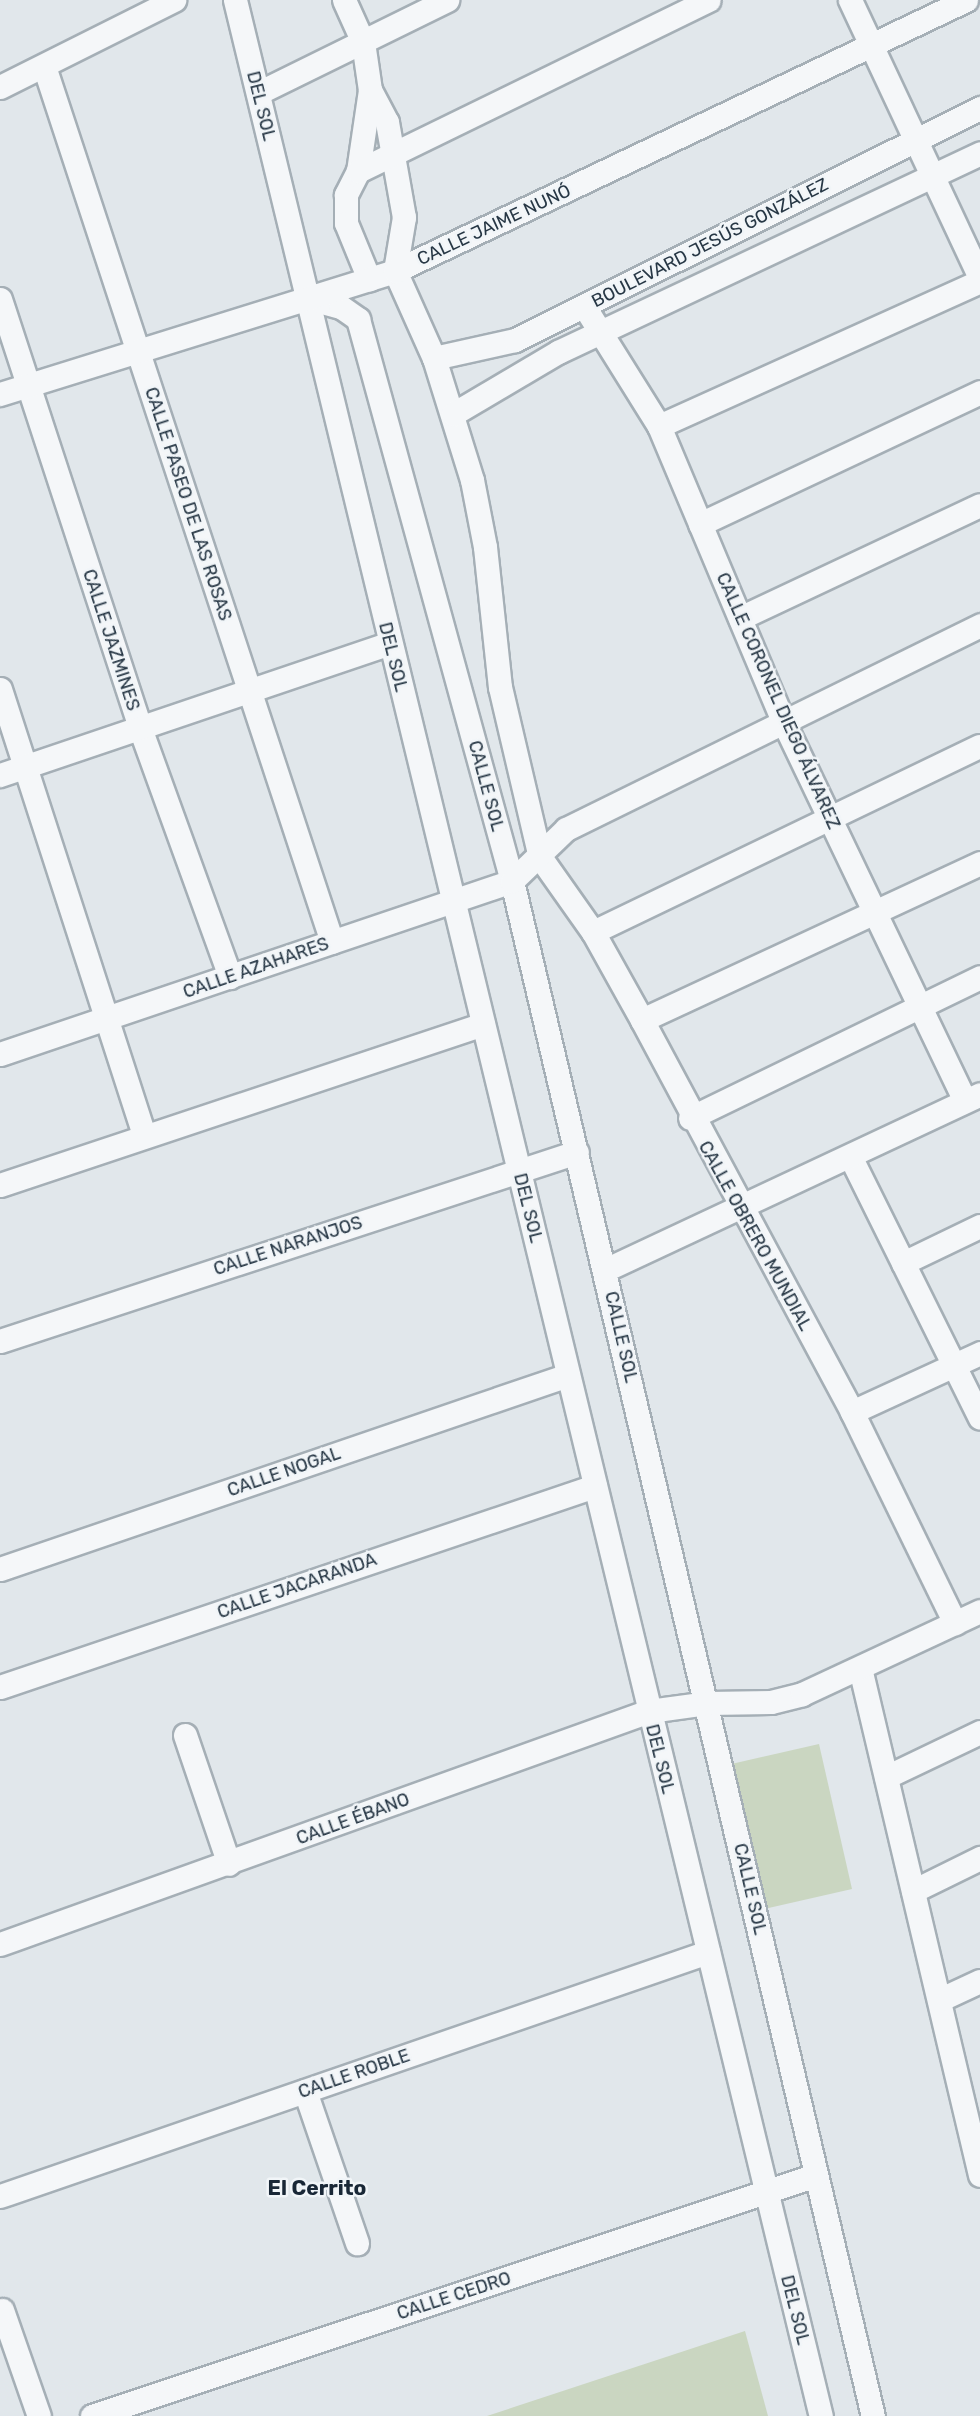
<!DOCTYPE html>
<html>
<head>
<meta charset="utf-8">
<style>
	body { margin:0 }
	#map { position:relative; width:980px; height:2416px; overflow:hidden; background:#e1e7eb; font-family:Rubik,sans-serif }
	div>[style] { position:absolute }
	.green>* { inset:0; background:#cad6c1 }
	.roads { filter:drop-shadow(2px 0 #a5afb6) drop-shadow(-2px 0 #a5afb6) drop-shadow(0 2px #a5afb6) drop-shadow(0 -2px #a5afb6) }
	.minor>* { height:23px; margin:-11.5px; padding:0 11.5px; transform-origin:11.5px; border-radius:11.5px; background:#f5f7f9 }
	span { translate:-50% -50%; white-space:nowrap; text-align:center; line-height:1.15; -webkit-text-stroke:5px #f1f5f8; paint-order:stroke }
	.street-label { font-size:18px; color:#273745 }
	.quarter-label { font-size:21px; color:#192736; font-weight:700 }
</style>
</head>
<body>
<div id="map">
	<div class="green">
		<div style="clip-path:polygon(819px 1744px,852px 1889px,760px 1910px,727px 1765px)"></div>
		<div style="clip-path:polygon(745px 2331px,768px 2416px,487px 2416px)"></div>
	</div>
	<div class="roads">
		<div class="minor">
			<div style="left:235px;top:0;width:2486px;rotate:76.37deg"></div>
			<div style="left:344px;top:0;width:46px;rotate:65.7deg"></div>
			<div style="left:363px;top:42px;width:49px;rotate:81.7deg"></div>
			<div style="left:370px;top:90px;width:82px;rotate:98.4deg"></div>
			<div style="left:358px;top:171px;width:27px;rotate:117deg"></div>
			<div style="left:346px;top:195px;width:28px;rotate:90deg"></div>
			<div style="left:346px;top:223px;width:61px;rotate:67.7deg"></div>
			<div style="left:850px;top:0;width:306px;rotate:64.9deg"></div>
			<div style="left:44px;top:66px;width:922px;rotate:71.8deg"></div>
			<div style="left:0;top:87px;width:195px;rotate:-26.6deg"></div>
			<div style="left:370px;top:90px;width:36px;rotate:62deg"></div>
			<div style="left:387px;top:122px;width:97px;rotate:79.9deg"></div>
			<div style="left:404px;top:217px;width:55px;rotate:99.5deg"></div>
			<div style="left:395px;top:271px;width:95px;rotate:65.9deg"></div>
			<div style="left:434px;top:358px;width:128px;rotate:72.7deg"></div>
			<div style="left:472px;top:480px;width:68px;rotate:79deg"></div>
			<div style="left:485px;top:547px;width:141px;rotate:83.9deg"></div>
			<div style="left:500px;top:687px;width:175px;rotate:76.8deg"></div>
			<div style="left:540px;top:857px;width:92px;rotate:54.8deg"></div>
			<div style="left:593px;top:932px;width:101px;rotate:60.9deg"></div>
			<div style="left:642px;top:1020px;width:445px;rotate:61.8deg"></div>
			<div style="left:852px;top:1412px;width:235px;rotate:64deg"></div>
			<div style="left:258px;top:93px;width:211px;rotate:-26.2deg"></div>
			<div style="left:358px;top:171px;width:390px;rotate:-26deg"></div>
			<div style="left:307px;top:298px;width:35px;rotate:15deg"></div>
			<div style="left:341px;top:307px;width:21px;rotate:35deg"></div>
			<div style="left:358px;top:319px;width:583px;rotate:74.68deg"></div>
			<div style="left:512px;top:881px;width:1577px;rotate:76.77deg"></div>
			<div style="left:0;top:299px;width:451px;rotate:71.9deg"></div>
			<div style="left:140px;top:728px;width:265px;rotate:70.1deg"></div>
			<div style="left:584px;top:306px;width:142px;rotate:58deg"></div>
			<div style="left:659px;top:426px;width:320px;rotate:67.2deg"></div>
			<div style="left:783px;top:721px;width:421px;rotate:64.4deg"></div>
			<div style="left:434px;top:358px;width:83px;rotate:-12.5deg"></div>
			<div style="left:515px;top:340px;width:520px;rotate:-26.52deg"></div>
			<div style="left:0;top:394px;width:414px;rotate:-17.3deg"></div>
			<div style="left:395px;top:271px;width:632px;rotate:-25.39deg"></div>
			<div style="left:453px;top:414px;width:122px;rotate:-30.6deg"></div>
			<div style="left:558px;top:352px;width:467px;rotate:-25.2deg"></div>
			<div style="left:659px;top:426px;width:352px;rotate:-24.3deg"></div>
			<div style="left:700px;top:524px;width:310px;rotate:-25.2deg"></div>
			<div style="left:740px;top:618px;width:265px;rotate:-25.2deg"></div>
			<div style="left:0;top:689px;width:470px;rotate:72.1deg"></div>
			<div style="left:0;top:775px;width:411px;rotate:-18.7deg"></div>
			<div style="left:593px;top:932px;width:429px;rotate:-25.7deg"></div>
			<div style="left:642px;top:1020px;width:373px;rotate:-24.9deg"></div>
			<div style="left:0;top:1054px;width:540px;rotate:-18.67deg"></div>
			<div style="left:512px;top:881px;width:75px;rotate:-43.9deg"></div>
			<div style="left:566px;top:829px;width:462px;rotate:-26.2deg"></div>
			<div style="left:690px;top:1118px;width:322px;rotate:-25.9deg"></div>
			<div style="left:850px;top:1156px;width:292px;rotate:63.6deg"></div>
			<div style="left:0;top:1185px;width:509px;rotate:-18.43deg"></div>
			<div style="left:903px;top:1263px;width:85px;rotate:-25.7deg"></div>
			<div style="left:605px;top:1270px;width:414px;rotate:-25.1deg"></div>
			<div style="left:0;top:1341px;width:607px;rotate:-18.14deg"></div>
			<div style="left:852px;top:1412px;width:141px;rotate:-24.7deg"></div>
			<div style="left:0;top:1569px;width:600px;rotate:-18.86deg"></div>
			<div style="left:860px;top:1668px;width:521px;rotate:76.68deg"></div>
			<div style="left:0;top:1687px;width:628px;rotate:-18.67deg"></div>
			<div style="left:185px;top:1735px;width:136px;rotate:71.2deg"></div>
			<div style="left:886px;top:1777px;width:104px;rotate:-25.6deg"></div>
			<div style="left:913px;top:1891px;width:75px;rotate:-26.2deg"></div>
			<div style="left:0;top:1944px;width:690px;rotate:-19.75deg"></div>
			<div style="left:649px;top:1711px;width:60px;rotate:-7.7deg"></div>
			<div style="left:708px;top:1703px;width:63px;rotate:-0.9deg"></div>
			<div style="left:771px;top:1702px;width:32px;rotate:-14deg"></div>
			<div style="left:802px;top:1694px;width:196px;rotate:-25deg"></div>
			<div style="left:939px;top:2000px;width:45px;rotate:-24.9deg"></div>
			<div style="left:305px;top:2091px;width:161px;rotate:71.1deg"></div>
			<div style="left:0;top:2196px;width:749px;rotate:-19.02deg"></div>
			<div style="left:2px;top:2310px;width:112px;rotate:70.8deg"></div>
			<div style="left:92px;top:2416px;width:763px;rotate:-18.41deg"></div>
		</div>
	</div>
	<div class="street-label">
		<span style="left:261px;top:106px;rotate:76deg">DEL SOL</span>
		<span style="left:494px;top:225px;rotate:-25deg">CALLE JAIME NUNÓ</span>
		<span style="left:710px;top:243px;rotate:-27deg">BOULEVARD JESÚS GONZÁLEZ</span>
		<span style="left:188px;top:504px;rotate:72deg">CALLE PASEO DE LAS ROSAS</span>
		<span style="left:111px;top:640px;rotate:72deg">CALLE JAZMINES</span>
		<span style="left:393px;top:657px;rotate:76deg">DEL SOL</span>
		<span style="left:778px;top:701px;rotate:66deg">CALLE CORONEL DIEGO ÁLVAREZ</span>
		<span style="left:486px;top:786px;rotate:75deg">CALLE SOL</span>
		<span style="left:256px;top:968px;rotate:-19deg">CALLE AZAHARES</span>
		<span style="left:528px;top:1208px;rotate:76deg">DEL SOL</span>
		<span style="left:755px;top:1236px;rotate:61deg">CALLE OBRERO MUNDIAL</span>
		<span style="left:288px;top:1246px;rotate:-18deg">CALLE NARANJOS</span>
		<span style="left:621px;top:1337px;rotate:77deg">CALLE SOL</span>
		<span style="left:284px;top:1472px;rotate:-19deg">CALLE NOGAL</span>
		<span style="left:297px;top:1586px;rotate:-19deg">CALLE JACARANDA</span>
		<span style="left:660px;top:1759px;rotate:76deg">DEL SOL</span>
		<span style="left:353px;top:1819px;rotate:-20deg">CALLE ÉBANO</span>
		<span style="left:750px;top:1889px;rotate:77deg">CALLE SOL</span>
		<span style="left:354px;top:2074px;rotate:-19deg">CALLE ROBLE</span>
		<span style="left:454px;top:2296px;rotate:-18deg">CALLE CEDRO</span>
		<span style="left:795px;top:2310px;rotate:76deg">DEL SOL</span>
	</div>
	<div class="quarter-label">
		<span style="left:317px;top:2188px">El Cerrito</span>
	</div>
</div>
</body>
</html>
